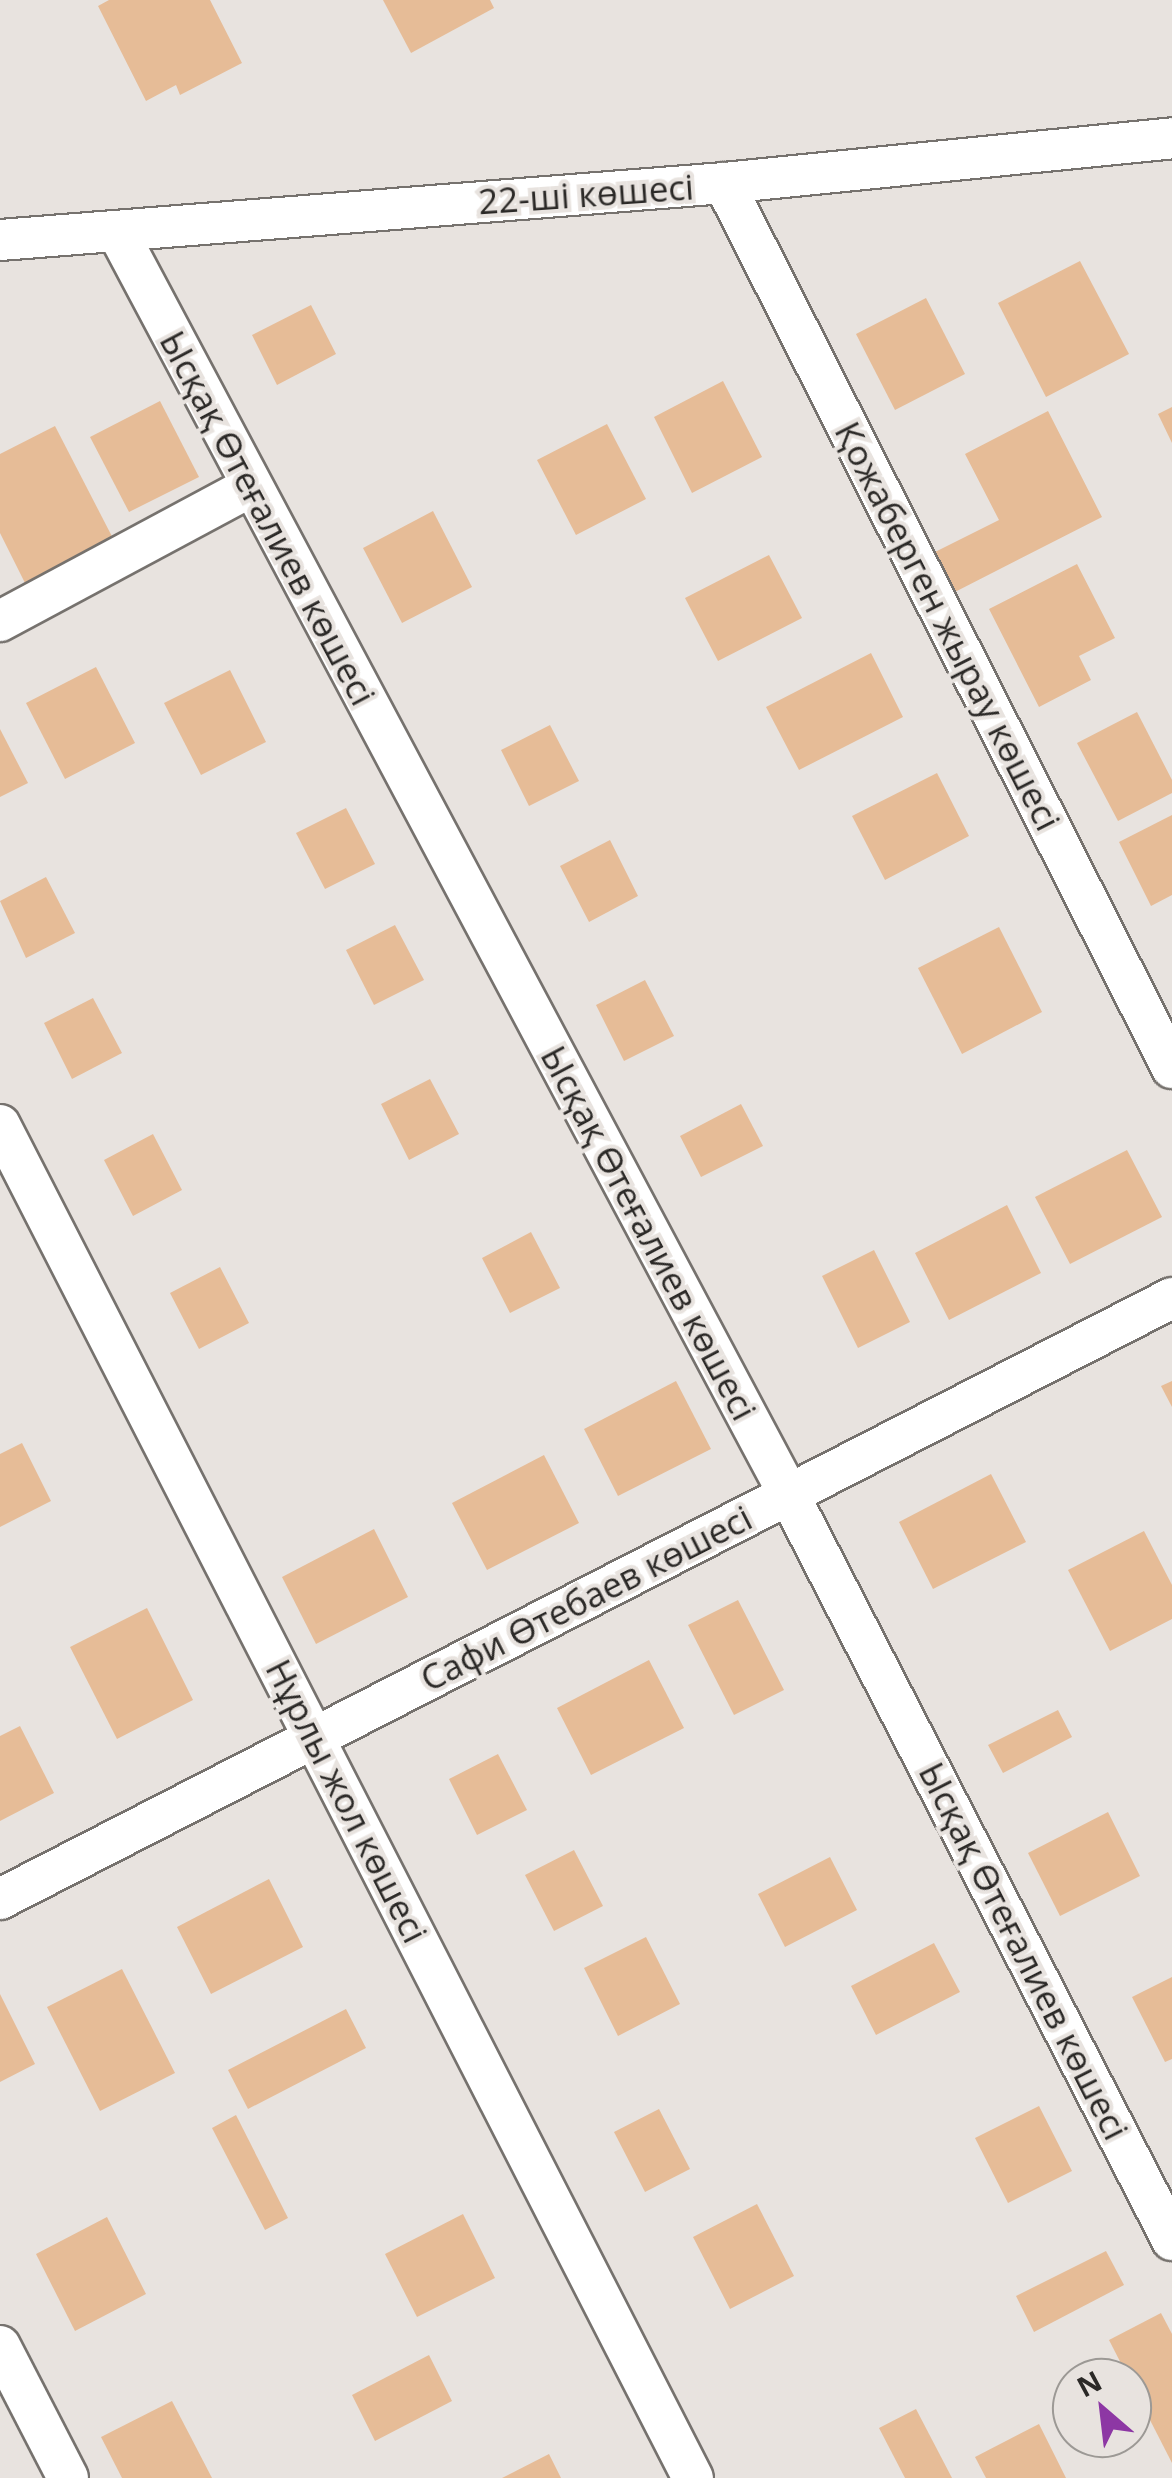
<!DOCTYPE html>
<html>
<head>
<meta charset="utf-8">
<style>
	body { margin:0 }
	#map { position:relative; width:1172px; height:2478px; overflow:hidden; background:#e8e3df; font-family:"Open Sans",sans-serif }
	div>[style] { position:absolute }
	.building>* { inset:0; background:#e6bc97 }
	.roads { filter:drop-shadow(2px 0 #76726e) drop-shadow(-2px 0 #76726e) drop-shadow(0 2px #76726e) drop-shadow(0 -2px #76726e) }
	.minor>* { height:40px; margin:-20px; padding:0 20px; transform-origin:20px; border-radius:20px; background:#fff }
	span { translate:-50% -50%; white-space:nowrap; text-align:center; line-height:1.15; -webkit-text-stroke:8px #e8e3df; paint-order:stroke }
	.street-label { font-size:35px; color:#2b2927 }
	.north { position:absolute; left:1052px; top:2358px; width:100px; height:100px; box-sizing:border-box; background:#e8e3df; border:2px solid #9c9995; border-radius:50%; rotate:332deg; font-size:28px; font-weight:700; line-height:40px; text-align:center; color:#2b2927 }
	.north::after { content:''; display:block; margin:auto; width:35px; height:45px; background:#8d37a4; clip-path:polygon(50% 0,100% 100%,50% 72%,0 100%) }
</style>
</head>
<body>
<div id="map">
	<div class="building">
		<div style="clip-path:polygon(109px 0,210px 0,242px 63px,180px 95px,176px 85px,146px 101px,98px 6px)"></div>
		<div style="clip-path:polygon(383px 0,490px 0,494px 8px,411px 53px)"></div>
		<div style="clip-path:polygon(1080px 261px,1129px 354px,1046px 397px,998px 303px)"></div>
		<div style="clip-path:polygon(926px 298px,965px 374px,895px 410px,856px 334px)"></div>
		<div style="clip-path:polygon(311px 305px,336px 354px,277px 385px,252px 335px)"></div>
		<div style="clip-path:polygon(723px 381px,762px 457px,692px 493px,654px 417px)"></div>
		<div style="clip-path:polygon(160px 401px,199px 477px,129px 512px,90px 437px)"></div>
		<div style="clip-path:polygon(1172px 407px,1172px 443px,1158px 414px)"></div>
		<div style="clip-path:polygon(1048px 411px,1102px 517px,951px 594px,931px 554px,999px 520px,965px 454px)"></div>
		<div style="clip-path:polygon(607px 424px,646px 499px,576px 535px,537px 460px)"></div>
		<div style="clip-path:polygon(55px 426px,119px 550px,31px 595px,0 533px,0 454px)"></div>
		<div style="clip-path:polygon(433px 511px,472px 587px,402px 623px,363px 548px)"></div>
		<div style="clip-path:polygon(769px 555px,802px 618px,718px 661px,685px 598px)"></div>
		<div style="clip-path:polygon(1077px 564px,1115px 638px,1079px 656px,1091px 680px,1039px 707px,989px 609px)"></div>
		<div style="clip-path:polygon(871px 653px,903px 717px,799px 770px,766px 707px)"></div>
		<div style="clip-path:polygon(96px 667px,135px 743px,65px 779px,26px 703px)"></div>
		<div style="clip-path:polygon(230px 670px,266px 742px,201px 775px,164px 703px)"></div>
		<div style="clip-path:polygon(1137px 712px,1172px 780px,1172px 793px,1118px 821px,1077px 743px)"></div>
		<div style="clip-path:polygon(550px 725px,579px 781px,529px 806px,501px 750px)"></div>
		<div style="clip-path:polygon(0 729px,28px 783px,0 797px)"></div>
		<div style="clip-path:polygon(937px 773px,969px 836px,885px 880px,852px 816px)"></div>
		<div style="clip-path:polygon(346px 808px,375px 864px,325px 889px,296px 833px)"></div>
		<div style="clip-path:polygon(1172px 815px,1172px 895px,1151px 906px,1119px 842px)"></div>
		<div style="clip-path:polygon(610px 840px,638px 896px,589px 922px,560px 866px)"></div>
		<div style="clip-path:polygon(46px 877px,75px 933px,26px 958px,0 901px)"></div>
		<div style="clip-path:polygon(395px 925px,424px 980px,374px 1005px,346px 950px)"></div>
		<div style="clip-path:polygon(999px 927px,1042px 1012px,962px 1054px,918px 968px)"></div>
		<div style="clip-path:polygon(645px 980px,674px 1036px,624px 1061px,596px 1005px)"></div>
		<div style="clip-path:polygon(93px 998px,122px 1053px,72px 1079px,44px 1023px)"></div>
		<div style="clip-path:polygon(430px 1079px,459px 1134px,409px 1160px,381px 1104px)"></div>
		<div style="clip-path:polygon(741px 1104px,763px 1146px,701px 1177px,680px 1136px)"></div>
		<div style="clip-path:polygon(153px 1134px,182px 1190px,133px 1216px,104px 1160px)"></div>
		<div style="clip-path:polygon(1127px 1150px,1162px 1217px,1070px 1264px,1035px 1197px)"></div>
		<div style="clip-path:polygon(1007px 1205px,1041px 1273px,949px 1320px,915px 1253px)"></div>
		<div style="clip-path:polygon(531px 1232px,560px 1288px,510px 1313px,482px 1258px)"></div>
		<div style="clip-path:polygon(874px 1250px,910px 1322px,858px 1348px,822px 1276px)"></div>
		<div style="clip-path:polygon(220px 1267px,249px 1323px,199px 1349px,170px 1293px)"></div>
		<div style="clip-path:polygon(676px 1381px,711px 1449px,618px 1496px,584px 1429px)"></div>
		<div style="clip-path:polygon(1172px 1381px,1172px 1407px,1161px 1386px)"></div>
		<div style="clip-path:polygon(22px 1443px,51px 1501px,0 1527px,0 1454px)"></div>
		<div style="clip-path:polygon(544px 1455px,579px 1523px,487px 1570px,452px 1503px)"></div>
		<div style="clip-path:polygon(991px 1474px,1026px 1542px,933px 1589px,899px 1522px)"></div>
		<div style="clip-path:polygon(374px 1529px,408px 1597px,316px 1644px,282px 1577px)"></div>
		<div style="clip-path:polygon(1144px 1531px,1172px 1585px,1172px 1619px,1110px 1651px,1068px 1570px)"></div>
		<div style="clip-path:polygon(738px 1600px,784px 1690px,734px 1715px,688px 1625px)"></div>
		<div style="clip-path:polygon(147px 1608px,193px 1700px,117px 1739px,70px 1647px)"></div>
		<div style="clip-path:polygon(649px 1660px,684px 1728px,591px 1775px,557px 1708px)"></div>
		<div style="clip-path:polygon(1058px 1710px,1072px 1737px,1003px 1773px,988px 1745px)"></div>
		<div style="clip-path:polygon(20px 1726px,54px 1793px,0 1821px,0 1736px)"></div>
		<div style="clip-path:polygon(498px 1754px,527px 1810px,477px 1835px,449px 1779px)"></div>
		<div style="clip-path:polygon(1108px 1812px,1140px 1876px,1060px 1916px,1028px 1853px)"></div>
		<div style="clip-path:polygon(574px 1850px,603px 1906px,554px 1931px,525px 1875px)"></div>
		<div style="clip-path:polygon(830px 1857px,857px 1910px,785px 1947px,758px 1894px)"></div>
		<div style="clip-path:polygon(269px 1879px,303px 1947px,211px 1994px,177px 1927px)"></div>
		<div style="clip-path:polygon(646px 1937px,680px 2004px,618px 2036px,584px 1968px)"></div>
		<div style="clip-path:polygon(934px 1943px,960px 1992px,876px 2035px,851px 1986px)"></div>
		<div style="clip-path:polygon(122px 1969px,175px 2073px,100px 2111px,47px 2007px)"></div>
		<div style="clip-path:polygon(1172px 1977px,1172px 2059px,1165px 2062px,1132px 1997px)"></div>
		<div style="clip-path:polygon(0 1994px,35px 2064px,0 2082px)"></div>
		<div style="clip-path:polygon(346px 2009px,366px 2048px,248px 2109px,228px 2070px)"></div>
		<div style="clip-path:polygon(1039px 2106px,1072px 2171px,1008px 2203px,975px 2138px)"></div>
		<div style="clip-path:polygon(659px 2109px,690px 2169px,645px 2192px,614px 2132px)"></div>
		<div style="clip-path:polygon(236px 2115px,288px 2218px,265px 2230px,212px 2128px)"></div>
		<div style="clip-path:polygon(757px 2204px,794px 2276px,730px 2309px,693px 2237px)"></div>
		<div style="clip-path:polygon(463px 2214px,495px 2278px,417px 2317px,385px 2254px)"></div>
		<div style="clip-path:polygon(107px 2217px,146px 2294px,75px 2331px,36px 2254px)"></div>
		<div style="clip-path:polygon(1106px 2251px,1124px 2285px,1034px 2332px,1016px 2296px)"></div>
		<div style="clip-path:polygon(1161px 2313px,1172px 2334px,1172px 2463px,1109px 2340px)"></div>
		<div style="clip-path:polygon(429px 2355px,452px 2401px,375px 2441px,352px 2395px)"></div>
		<div style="clip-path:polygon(172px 2401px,212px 2478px,122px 2478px,101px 2437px)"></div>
		<div style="clip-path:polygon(916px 2409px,952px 2478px,905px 2478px,879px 2428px)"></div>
		<div style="clip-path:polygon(1039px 2424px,1066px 2478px,986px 2478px,975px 2457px)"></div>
		<div style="clip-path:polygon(549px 2454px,561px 2478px,502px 2478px)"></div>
	</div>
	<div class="roads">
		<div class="minor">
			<div style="left:724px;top:183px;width:992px;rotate:63.15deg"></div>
			<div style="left:117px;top:231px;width:1429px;rotate:62deg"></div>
			<div style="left:788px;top:1493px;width:840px;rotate:62.79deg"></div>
			<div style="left:0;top:240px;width:726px;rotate:-4.5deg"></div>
			<div style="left:724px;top:183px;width:450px;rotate:-5.7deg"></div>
			<div style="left:0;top:621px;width:284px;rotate:-28.2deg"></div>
			<div style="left:0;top:1125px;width:1520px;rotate:62.88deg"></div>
			<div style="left:0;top:1899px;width:1317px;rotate:-27.15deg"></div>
			<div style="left:0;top:2346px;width:148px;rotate:62.7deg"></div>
		</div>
	</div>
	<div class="street-label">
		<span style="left:586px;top:194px;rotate:-4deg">22-ші көшесі</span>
		<span style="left:268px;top:518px;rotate:62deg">Ысқақ Өтеғалиев көшесі</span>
		<span style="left:948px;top:626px;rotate:63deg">Қожаберген жырау көшесі</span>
		<span style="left:649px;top:1233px;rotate:62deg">Ысқақ Өтеғалиев көшесі</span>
		<span style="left:586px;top:1598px;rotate:-27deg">Сафи Өтебаев көшесі</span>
		<span style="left:347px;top:1801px;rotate:63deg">Нұрлы жол көшесі</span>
		<span style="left:1024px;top:1951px;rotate:63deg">Ысқақ Өтеғалиев көшесі</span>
	</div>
	<div class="north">N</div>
</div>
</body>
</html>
